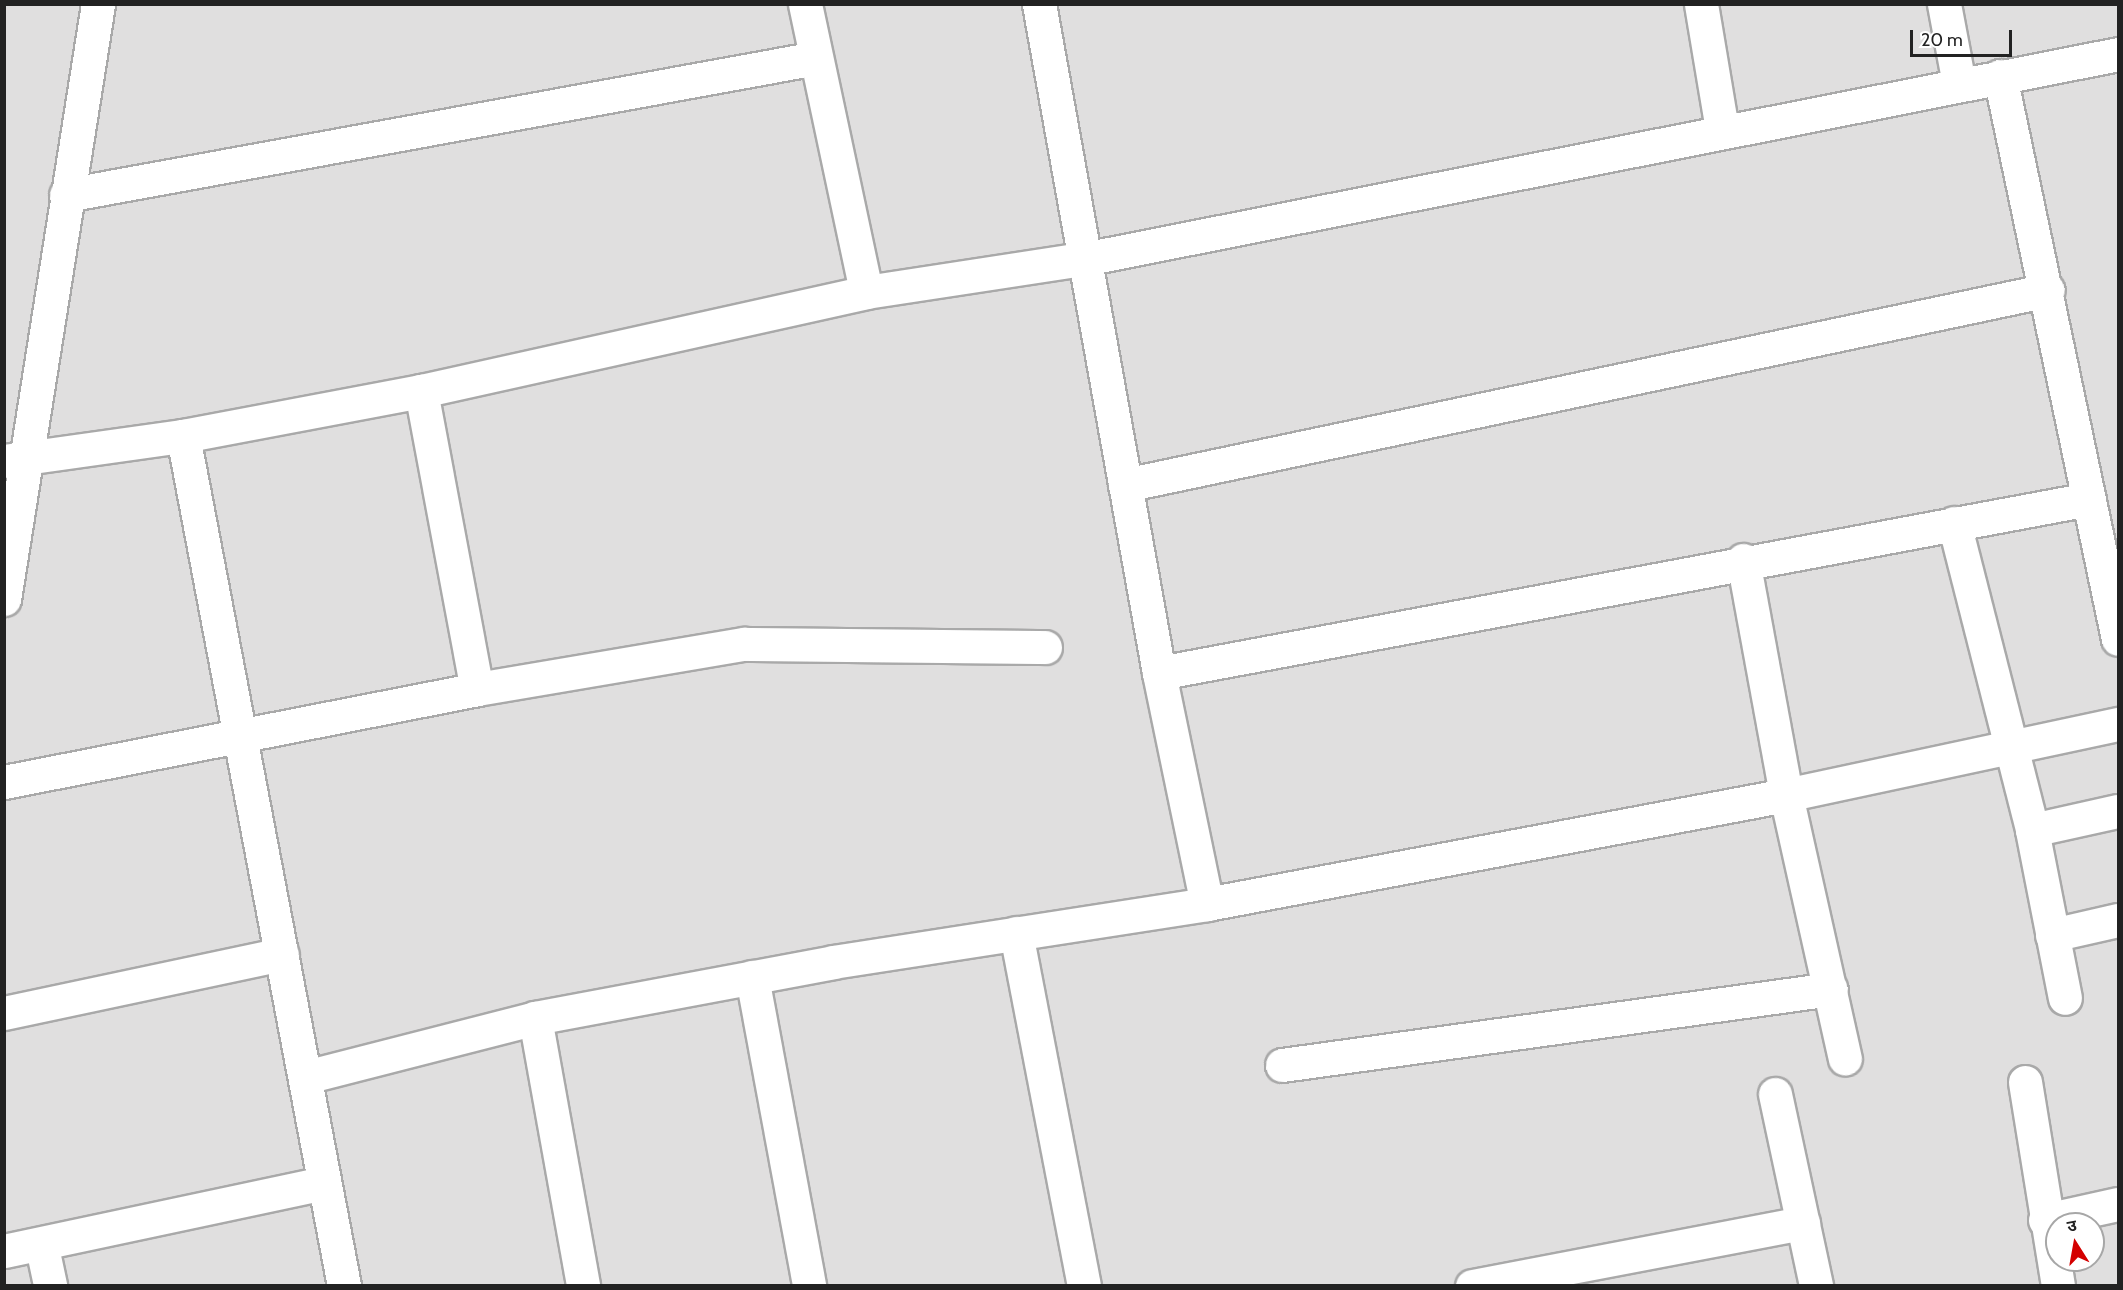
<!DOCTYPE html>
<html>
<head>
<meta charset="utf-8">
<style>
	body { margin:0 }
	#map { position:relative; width:2123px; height:1290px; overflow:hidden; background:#f2efe9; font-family:Cabin,"Noto Sans Devanagari",sans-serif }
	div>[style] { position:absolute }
	.residential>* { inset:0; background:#e0dfdf }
	.roads { filter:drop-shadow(2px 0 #a9a9a9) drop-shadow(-2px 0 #a9a9a9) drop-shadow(0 2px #a9a9a9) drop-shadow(0 -2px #a9a9a9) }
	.minor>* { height:33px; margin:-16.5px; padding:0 16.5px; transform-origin:16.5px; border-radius:16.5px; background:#fff }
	span { translate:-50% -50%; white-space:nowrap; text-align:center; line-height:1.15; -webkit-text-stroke:4.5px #fff; paint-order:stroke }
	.frame { position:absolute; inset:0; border:6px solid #222; pointer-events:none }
	.north { position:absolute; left:2045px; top:1212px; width:60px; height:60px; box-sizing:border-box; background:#fff; border:2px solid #a7a7a7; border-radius:50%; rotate:349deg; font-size:16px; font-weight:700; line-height:24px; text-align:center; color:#222 }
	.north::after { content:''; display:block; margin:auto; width:21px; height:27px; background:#d40000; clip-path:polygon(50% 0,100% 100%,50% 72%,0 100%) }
	.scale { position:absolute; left:1910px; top:30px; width:102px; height:27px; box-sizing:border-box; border:3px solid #222; border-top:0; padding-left:8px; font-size:18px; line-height:21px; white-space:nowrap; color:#222; -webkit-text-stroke:4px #fff; paint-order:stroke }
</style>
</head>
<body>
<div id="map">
	<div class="residential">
		<div style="clip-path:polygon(evenodd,5px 5px,2118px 5px,2118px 1285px,5px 1286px,5px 5px,2057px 1224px,2093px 1224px,2093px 1260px,2057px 1260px,2057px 1224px)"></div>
	</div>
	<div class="roads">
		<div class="minor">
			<div style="left:805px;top:4px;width:294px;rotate:78deg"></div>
			<div style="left:1039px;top:4px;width:680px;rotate:79.83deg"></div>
			<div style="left:1159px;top:673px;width:236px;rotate:78.3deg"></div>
			<div style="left:1701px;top:4px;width:127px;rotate:80.5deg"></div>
			<div style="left:1944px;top:4px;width:81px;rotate:79.4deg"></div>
			<div style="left:2000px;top:76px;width:575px;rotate:78.16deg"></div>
			<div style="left:66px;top:195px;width:762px;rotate:-10.35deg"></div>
			<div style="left:421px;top:391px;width:303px;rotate:79.4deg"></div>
			<div style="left:183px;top:436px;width:865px;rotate:79.27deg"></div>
			<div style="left:4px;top:461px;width:181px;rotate:-8deg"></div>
			<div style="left:183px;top:436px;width:242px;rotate:-10.7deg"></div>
			<div style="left:421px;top:391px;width:456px;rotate:-12.5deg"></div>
			<div style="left:866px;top:292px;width:226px;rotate:-8.7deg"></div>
			<div style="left:1089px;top:258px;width:1049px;rotate:-11.21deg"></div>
			<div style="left:1125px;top:485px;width:943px;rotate:-11.93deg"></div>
			<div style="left:1954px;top:523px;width:317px;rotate:75.7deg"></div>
			<div style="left:2032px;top:830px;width:171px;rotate:78.9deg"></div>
			<div style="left:1743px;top:560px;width:239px;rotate:79.6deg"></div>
			<div style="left:1786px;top:795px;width:270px;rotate:77.4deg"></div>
			<div style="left:4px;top:599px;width:602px;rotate:-81.02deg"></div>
			<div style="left:1159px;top:673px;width:946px;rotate:-10.6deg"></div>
			<div style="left:4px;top:782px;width:482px;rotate:-11.1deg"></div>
			<div style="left:477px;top:689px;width:271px;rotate:-9.6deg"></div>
			<div style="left:744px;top:644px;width:301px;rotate:0.6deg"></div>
			<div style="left:2032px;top:830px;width:88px;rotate:-12.5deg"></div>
			<div style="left:1016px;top:933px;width:359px;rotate:79.1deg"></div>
			<div style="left:2052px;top:935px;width:68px;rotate:-12.8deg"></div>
			<div style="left:752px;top:977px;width:314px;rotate:79.5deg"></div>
			<div style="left:4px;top:1013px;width:284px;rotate:-12deg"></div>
			<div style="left:535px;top:1018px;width:272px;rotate:79.8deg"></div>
			<div style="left:1282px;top:1065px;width:554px;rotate:-7.88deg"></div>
			<div style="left:306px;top:1077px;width:236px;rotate:-14.4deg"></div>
			<div style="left:535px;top:1018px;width:303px;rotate:-10.6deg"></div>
			<div style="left:833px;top:962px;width:378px;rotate:-8.8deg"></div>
			<div style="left:1207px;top:904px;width:589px;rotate:-10.66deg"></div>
			<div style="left:1786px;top:795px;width:340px;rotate:-12.1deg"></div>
			<div style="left:2025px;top:1082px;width:207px;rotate:80.8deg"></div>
			<div style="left:1775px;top:1094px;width:196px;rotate:77.9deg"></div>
			<div style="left:2045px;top:1220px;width:75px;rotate:-12.4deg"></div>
			<div style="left:42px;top:1247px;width:40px;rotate:78deg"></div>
			<div style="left:4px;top:1251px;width:327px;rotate:-12deg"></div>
			<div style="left:1472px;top:1286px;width:337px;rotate:-10.8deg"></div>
		</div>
	</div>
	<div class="frame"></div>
	<div class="north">उ</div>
	<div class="scale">20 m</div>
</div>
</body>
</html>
